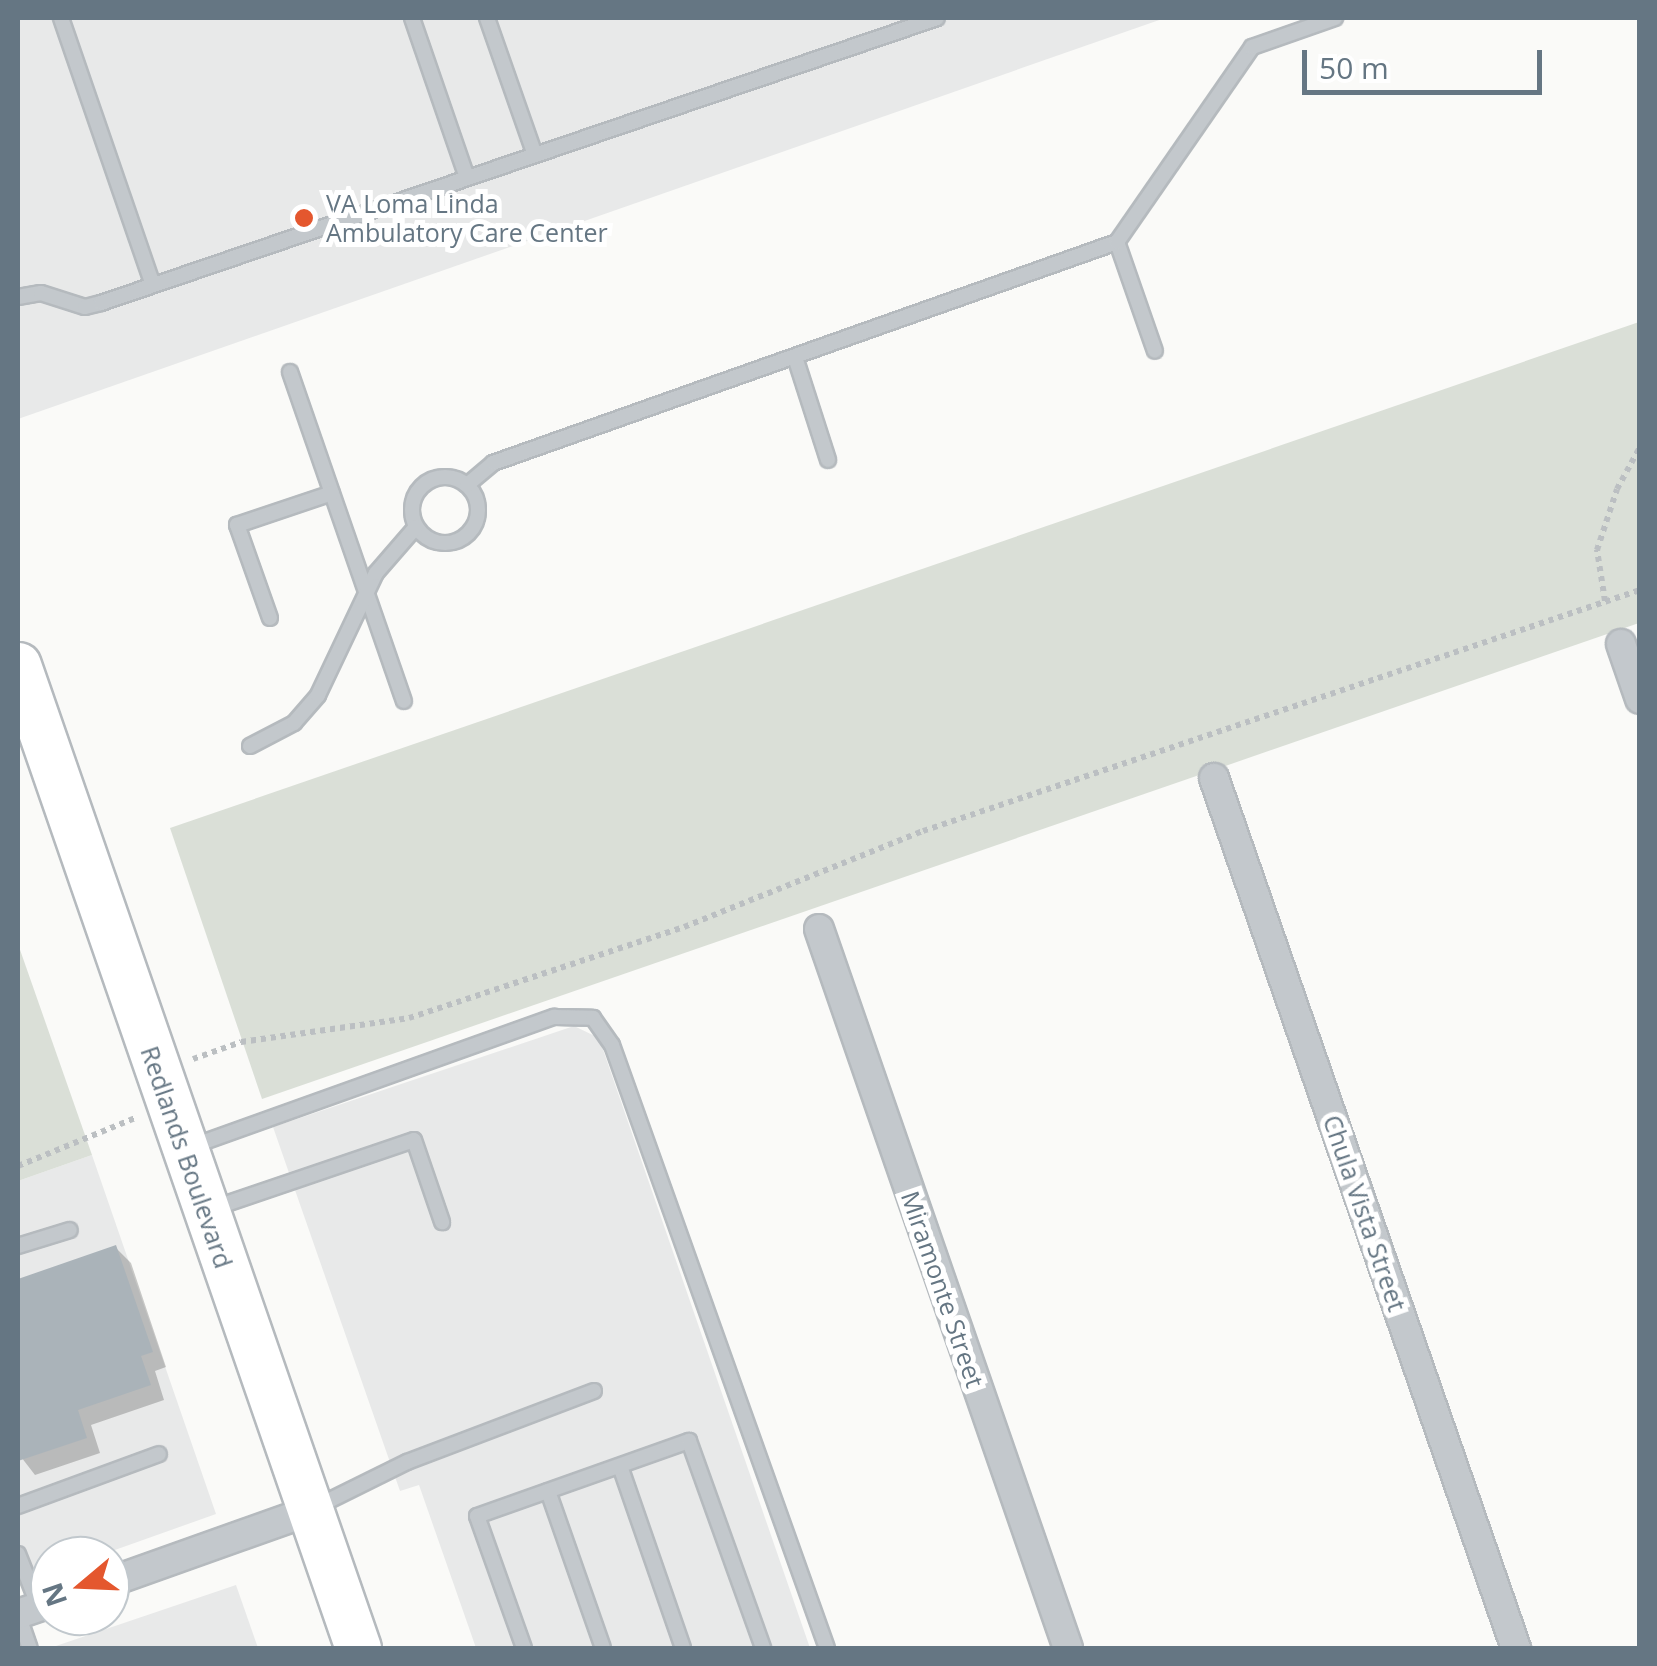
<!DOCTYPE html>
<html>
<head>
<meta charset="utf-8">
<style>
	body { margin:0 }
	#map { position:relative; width:1657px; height:1666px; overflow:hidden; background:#fafaf8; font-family:"Open Sans",sans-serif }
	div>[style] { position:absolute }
	.built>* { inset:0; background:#e8e9e9 }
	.green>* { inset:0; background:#dadfd7 }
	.shadow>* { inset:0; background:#0003 }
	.building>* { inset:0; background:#aab3b9 }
	.path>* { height:6px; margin-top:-3px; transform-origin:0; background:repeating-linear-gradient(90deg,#bbbfc2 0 5px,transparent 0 10px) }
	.roads { filter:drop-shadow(2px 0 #b5babe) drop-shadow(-2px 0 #b5babe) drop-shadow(0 2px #b5babe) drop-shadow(0 -2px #b5babe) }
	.lane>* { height:14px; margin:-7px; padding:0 7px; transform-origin:7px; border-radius:7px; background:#c3c8cc }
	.lane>.ring { margin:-7px; padding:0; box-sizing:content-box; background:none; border:14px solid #c3c8cc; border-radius:50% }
	.street>* { height:28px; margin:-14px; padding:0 14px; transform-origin:14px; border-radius:14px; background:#c3c8cc }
	.primary>* { height:45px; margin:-22.5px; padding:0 22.5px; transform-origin:22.5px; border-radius:22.5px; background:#fff }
	.dots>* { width:28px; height:28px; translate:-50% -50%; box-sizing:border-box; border:5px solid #fff; border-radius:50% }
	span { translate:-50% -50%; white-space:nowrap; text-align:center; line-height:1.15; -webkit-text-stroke:10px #fff; paint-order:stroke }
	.poi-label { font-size:25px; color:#657683 }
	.left { translate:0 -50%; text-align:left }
	.street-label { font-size:25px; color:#657683 }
	.frame { position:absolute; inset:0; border:20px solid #657683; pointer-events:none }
	.north { position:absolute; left:30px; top:1536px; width:100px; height:100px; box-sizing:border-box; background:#fff; border:2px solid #c1c8cd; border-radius:50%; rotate:251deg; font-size:28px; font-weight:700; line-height:40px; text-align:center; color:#657683 }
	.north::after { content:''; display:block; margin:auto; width:35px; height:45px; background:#e4572e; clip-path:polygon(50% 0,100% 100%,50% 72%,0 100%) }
	.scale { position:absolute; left:1302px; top:50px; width:240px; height:45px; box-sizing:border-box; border:5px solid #657683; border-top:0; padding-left:12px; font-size:30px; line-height:35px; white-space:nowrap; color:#657683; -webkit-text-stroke:8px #fff; paint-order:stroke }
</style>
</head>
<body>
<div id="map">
	<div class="built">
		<div style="clip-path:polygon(18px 18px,1165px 18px,18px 419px)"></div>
		<div style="clip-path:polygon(574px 1026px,599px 1038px,810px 1648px,476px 1648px,419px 1485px,400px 1491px,273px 1127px)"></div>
		<div style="clip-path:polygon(92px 1155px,216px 1514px,98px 1556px,50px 1556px,50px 1573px,18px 1584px,18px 1181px)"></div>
		<div style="clip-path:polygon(236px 1585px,258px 1648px,50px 1648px)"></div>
	</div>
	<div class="green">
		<div style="clip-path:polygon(1639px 322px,1639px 623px,262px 1099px,170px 828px)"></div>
		<div style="clip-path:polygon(18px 944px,92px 1155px,18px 1181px)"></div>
	</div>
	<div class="shadow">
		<div style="clip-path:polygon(116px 1248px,131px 1263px,166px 1367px,155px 1371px,164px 1400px,91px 1425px,100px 1453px,35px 1475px,18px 1453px,18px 1282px)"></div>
	</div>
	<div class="building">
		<div style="clip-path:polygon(116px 1245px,153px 1352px,141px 1356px,151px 1385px,78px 1410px,87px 1438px,18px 1461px,18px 1279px)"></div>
	</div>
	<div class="path">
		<div style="left:1605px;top:601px;width:52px;rotate:-98.9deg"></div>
		<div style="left:1597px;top:550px;width:64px;rotate:-71.8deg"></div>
		<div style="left:1617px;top:489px;width:48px;rotate:-61.3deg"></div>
		<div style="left:193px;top:1059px;width:51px;rotate:-19.5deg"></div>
		<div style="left:241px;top:1042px;width:170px;rotate:-8.1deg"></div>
		<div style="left:409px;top:1018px;width:290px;rotate:-18.3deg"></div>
		<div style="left:684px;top:927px;width:258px;rotate:-21.9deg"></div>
		<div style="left:923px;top:831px;width:756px;rotate:-18.58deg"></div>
		<div style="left:18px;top:1166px;width:126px;rotate:-22.3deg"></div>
	</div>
	<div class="roads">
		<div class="lane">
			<div style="left:61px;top:18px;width:282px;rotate:71deg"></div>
			<div style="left:412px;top:18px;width:169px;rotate:71deg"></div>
			<div style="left:487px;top:18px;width:145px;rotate:70.7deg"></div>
			<div style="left:1117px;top:242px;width:115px;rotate:70.8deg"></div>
			<div style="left:18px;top:297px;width:23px;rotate:-10deg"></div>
			<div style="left:41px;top:293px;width:46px;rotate:17.7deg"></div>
			<div style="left:85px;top:307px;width:16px;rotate:-14deg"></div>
			<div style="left:101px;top:303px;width:883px;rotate:-18.82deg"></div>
			<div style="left:795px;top:357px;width:108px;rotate:72.2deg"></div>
			<div style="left:290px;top:372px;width:348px;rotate:70.9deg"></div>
			<div class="ring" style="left:412px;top:477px;width:52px;height:52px"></div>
			<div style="left:467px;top:485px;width:34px;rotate:-40deg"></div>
			<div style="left:493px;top:463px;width:662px;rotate:-19.5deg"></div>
			<div style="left:1117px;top:242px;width:237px;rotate:-55.3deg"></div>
			<div style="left:1252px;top:47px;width:88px;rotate:-19.3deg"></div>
			<div style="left:270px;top:618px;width:99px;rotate:-109.5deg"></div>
			<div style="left:237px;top:525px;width:100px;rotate:-18.6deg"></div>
			<div style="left:250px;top:746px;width:50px;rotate:-27.6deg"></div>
			<div style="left:294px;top:723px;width:37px;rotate:-49deg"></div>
			<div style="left:318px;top:695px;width:135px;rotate:-64.6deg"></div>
			<div style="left:376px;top:573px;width:61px;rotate:-49deg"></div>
			<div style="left:190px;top:1147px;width:387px;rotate:-19.7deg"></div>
			<div style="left:554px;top:1017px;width:39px;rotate:1deg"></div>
			<div style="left:593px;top:1018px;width:33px;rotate:55deg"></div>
			<div style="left:612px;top:1045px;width:640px;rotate:70.38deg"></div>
			<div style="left:211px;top:1209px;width:214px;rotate:-18.8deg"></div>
			<div style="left:414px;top:1140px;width:87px;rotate:71.1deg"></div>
			<div style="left:18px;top:1246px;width:54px;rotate:-17.1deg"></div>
			<div style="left:620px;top:1466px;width:193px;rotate:70.9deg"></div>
			<div style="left:548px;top:1491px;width:166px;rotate:70.7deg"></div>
			<div style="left:18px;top:1506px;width:150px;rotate:-20.2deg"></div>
			<div style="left:314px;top:1508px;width:104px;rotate:-26.3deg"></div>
			<div style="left:407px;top:1462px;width:200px;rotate:-20.8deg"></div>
			<div style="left:18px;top:1554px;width:57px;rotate:68.4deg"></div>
			<div style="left:18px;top:1614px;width:36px;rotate:71deg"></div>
			<div style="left:524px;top:1648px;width:140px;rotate:-109.6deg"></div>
			<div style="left:477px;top:1516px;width:225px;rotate:-19.5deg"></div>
			<div style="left:689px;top:1441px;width:220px;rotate:70.3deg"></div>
		</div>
		<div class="street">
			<div style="left:1621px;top:644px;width:58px;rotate:70.9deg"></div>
			<div style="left:1214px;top:778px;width:921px;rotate:70.86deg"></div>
			<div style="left:819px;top:929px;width:761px;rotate:70.9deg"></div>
			<div style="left:110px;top:1582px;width:211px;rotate:-19.6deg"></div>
			<div style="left:18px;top:1614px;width:34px;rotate:-19deg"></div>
		</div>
		<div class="primary">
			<div style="left:18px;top:665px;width:1040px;rotate:70.92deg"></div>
		</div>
	</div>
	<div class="dots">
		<div style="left:304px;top:218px;background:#e4572e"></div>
	</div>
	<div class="poi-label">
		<span class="left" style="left:326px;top:218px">VA Loma Linda<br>Ambulatory Care Center</span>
	</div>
	<div class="street-label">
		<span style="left:187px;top:1157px;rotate:71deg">Redlands Boulevard</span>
		<span style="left:1365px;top:1213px;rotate:71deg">Chula Vista Street</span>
		<span style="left:943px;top:1289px;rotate:71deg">Miramonte Street</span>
	</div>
	<div class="frame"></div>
	<div class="north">N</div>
	<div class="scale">50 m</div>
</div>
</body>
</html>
